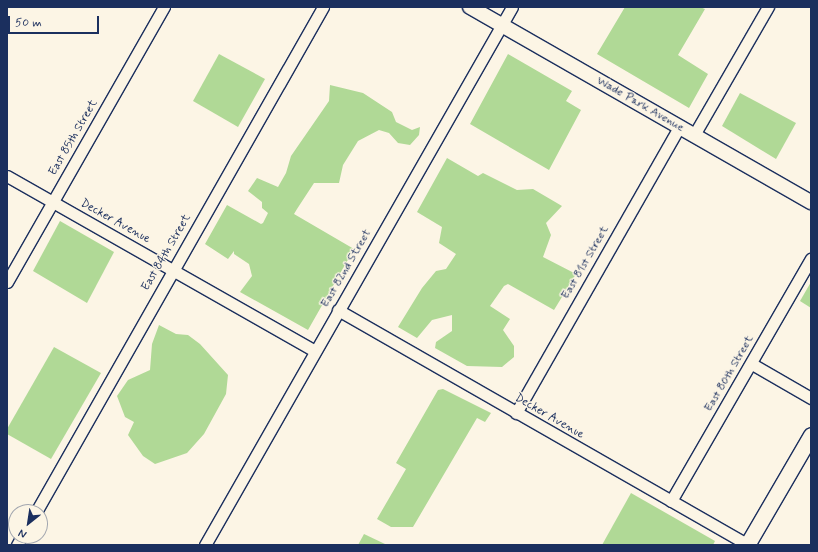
<!DOCTYPE html>
<html>
<head>
<meta charset="utf-8">
<style>
	body { margin:0 }
	#map { position:relative; width:818px; height:552px; overflow:hidden; background:#fcf5e5; font-family:Mynerve,sans-serif }
	div>[style] { position:absolute }
	.green>* { inset:0; background:#b0d996 }
	.roads { filter:drop-shadow(1px 0 #1b2f5e) drop-shadow(-1px 0 #1b2f5e) drop-shadow(0 1px #1b2f5e) drop-shadow(0 -1px #1b2f5e) }
	.minor>* { height:11px; margin:-5.5px; padding:0 5.5px; transform-origin:5.5px; border-radius:5.5px; background:#fcf5e5 }
	.tertiary>* { height:14px; margin:-7px; padding:0 7px; transform-origin:7px; border-radius:7px; background:#fcf5e5 }
	.secondary>* { height:15px; margin:-7.5px; padding:0 7.5px; transform-origin:7.5px; border-radius:7.5px; background:#fcf5e5 }
	span { translate:-50% -50%; white-space:nowrap; text-align:center; line-height:1.15; -webkit-text-stroke:3px #fcf5e5; paint-order:stroke }
	.street-label { font-size:12px; color:#1b2f5e }
	.frame { position:absolute; inset:0; border:8px solid #1b2f5e; pointer-events:none }
	.north { position:absolute; left:8px; top:504px; width:40px; height:40px; box-sizing:border-box; background:#fcf5e5; border:1px solid #a2a6af; border-radius:50%; rotate:210deg; font-size:11px; font-weight:700; line-height:16px; text-align:center; color:#1b2f5e }
	.north::after { content:''; display:block; margin:auto; width:14px; height:18px; background:#1b2f5e; clip-path:polygon(50% 0,100% 100%,50% 72%,0 100%) }
	.scale { position:absolute; left:8px; top:16px; width:91px; height:18px; box-sizing:border-box; border:2px solid #1b2f5e; border-top:0; padding-left:5px; font-size:12px; line-height:14px; white-space:nowrap; color:#1b2f5e; -webkit-text-stroke:3px #fcf5e5; paint-order:stroke }
</style>
</head>
<body>
<div id="map">
	<div class="green">
		<div style="clip-path:polygon(625px 7px,700px 7px,705px 9px,678px 55px,708px 74px,689px 108px,597px 54px)"></div>
		<div style="clip-path:polygon(219px 54px,265px 79px,238px 127px,193px 101px)"></div>
		<div style="clip-path:polygon(508px 54px,572px 91px,566px 101px,581px 110px,549px 170px,470px 124px)"></div>
		<div style="clip-path:polygon(330px 85px,363px 93px,392px 112px,396px 122px,412px 130px,420px 127px,419px 135px,410px 145px,398px 143px,389px 133px,379px 130px,358px 141px,343px 165px,339px 183px,314px 183px,297px 209px,294px 214px,354px 249px,308px 330px,240px 292px,252px 276px,249px 264px,234px 254px,234px 251px,228px 259px,205px 244px,227px 205px,261px 224px,263px 223px,268px 213px,262px 208px,262px 202px,248px 191px,257px 178px,278px 187px,286px 173px,291px 156px,329px 101px)"></div>
		<div style="clip-path:polygon(740px 93px,796px 123px,776px 159px,722px 126px)"></div>
		<div style="clip-path:polygon(447px 158px,478px 176px,483px 173px,517px 190px,533px 189px,562px 206px,546px 223px,551px 235px,543px 257px,576px 274px,554px 310px,508px 284px,504px 286px,490px 306px,510px 319px,503px 330px,514px 346px,514px 357px,502px 367px,467px 366px,435px 348px,436px 342px,452px 331px,452px 315px,432px 320px,417px 338px,398px 327px,422px 288px,436px 271px,446px 269px,456px 254px,439px 243px,442px 227px,417px 212px)"></div>
		<div style="clip-path:polygon(60px 221px,114px 252px,87px 303px,33px 271px)"></div>
		<div style="clip-path:polygon(811px 282px,811px 308px,800px 301px)"></div>
		<div style="clip-path:polygon(159px 325px,176px 334px,188px 335px,200px 344px,228px 375px,226px 394px,204px 434px,187px 453px,155px 464px,143px 456px,128px 435px,134px 422px,125px 417px,117px 396px,128px 380px,150px 370px,152px 344px)"></div>
		<div style="clip-path:polygon(54px 347px,101px 373px,51px 459px,7px 434px,7px 429px)"></div>
		<div style="clip-path:polygon(443px 389px,491px 413px,485px 422px,477px 418px,413px 527px,391px 527px,377px 519px,406px 469px,396px 463px,438px 390px)"></div>
		<div style="clip-path:polygon(631px 493px,715px 541px,713px 545px,602px 545px)"></div>
		<div style="clip-path:polygon(364px 534px,385px 544px,387px 545px,358px 545px)"></div>
	</div>
	<div class="roads">
		<div class="minor">
			<div style="left:694px;top:135px;width:148px;rotate:-60deg"></div>
			<div style="left:7px;top:176px;width:354px;rotate:29.6deg"></div>
			<div style="left:7px;top:282px;width:317px;rotate:-60.3deg"></div>
			<div style="left:338px;top:310px;width:473px;rotate:29.8deg"></div>
			<div style="left:752px;top:364px;width:68px;rotate:30deg"></div>
			<div style="left:516px;top:413px;width:329px;rotate:-60.3deg"></div>
			<div style="left:671px;top:501px;width:280px;rotate:-60deg"></div>
			<div style="left:36px;top:512px;width:581px;rotate:-60.39deg"></div>
			<div style="left:17px;top:545px;width:10px;rotate:-61deg"></div>
			<div style="left:205px;top:545px;width:619px;rotate:-60.29deg"></div>
		</div>
		<div class="tertiary">
			<div style="left:470px;top:7px;width:393px;rotate:29.8deg"></div>
		</div>
		<div class="secondary">
			<div style="left:747px;top:545px;width:127px;rotate:-59.8deg"></div>
		</div>
	</div>
	<div class="street-label">
		<span style="left:640px;top:105px;rotate:30deg">Wade Park Avenue</span>
		<span style="left:74px;top:138px;rotate:-60deg">East 85th Street</span>
		<span style="left:115px;top:222px;rotate:29deg">Decker Avenue</span>
		<span style="left:167px;top:253px;rotate:-60deg">East 84th Street</span>
		<span style="left:586px;top:263px;rotate:-60deg">East 81st Street</span>
		<span style="left:347px;top:269px;rotate:-60deg">East 82nd Street</span>
		<span style="left:730px;top:374px;rotate:-60deg">East 80th Street</span>
		<span style="left:549px;top:417px;rotate:30deg">Decker Avenue</span>
	</div>
	<div class="frame"></div>
	<div class="north">N</div>
	<div class="scale">50 m</div>
</div>
</body>
</html>
